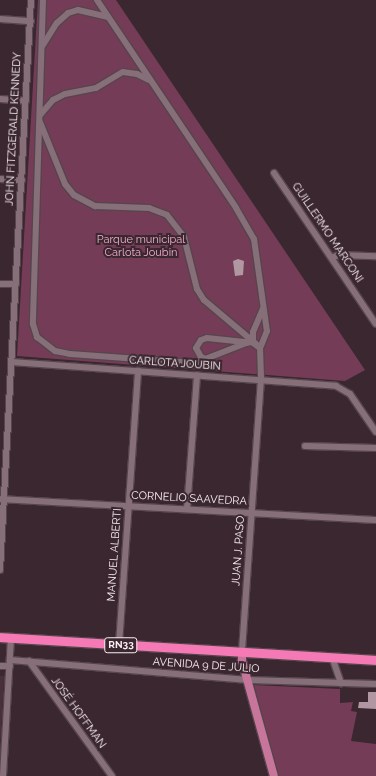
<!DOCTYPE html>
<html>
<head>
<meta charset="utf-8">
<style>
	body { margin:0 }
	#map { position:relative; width:376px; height:776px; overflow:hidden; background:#3a272f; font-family:Raleway,sans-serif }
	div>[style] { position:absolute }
	.built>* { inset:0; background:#492f3a }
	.green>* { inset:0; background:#743c56 }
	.building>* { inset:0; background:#b097a1 }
	.roads { filter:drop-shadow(1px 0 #56454c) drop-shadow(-1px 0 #56454c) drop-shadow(0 1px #56454c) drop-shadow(0 -1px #56454c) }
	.minor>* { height:6px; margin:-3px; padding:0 3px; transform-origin:3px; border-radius:3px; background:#866f78 }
	.major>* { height:8px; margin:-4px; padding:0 4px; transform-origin:4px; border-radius:4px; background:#c8759c }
	.highway>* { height:9px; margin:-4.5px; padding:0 4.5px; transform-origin:4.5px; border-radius:4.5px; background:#f479b4 }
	span { translate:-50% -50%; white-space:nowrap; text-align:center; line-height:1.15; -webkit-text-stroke:4px #3a272f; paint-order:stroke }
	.shield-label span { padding:1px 3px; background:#3a272f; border:1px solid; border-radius:3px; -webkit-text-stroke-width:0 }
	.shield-label { font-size:10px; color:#fdeff5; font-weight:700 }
	.street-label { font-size:11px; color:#fdeff5 }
	.park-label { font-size:11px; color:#f3afcc }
</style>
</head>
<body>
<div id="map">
	<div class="built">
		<div style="clip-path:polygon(0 676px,4px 676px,0 754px)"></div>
	</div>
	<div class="green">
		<div style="clip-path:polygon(38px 0,116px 0,365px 370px,345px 381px,17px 356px)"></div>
		<div style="clip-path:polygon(254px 685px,340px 689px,340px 703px,353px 702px,351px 711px,357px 712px,351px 741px,376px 744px,376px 776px,278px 776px)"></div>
	</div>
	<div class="building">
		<div style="clip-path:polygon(238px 259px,244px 261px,243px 275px,235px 276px,233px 261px)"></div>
		<div style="clip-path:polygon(368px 692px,376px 692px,376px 709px,358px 708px,359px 702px,368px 702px)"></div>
	</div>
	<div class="roads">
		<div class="minor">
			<div style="left:43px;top:0;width:324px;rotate:91.8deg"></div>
			<div style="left:33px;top:324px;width:14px;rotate:73deg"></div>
			<div style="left:37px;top:337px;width:23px;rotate:38deg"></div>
			<div style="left:55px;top:351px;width:15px;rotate:11deg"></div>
			<div style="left:70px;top:354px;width:125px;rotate:4.1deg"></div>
			<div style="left:195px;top:363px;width:55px;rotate:-21.4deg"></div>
			<div style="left:246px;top:343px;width:6px;rotate:-9deg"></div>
			<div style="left:252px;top:342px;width:10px;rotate:37deg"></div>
			<div style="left:97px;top:0;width:250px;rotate:56.2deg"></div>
			<div style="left:236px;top:208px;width:36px;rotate:60deg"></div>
			<div style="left:254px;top:239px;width:93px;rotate:82deg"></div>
			<div style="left:267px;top:331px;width:18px;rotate:112deg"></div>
			<div style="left:260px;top:348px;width:31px;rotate:88deg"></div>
			<div style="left:261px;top:379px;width:274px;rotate:94deg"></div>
			<div style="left:0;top:19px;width:31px;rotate:4deg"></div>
			<div style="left:43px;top:45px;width:26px;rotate:-58deg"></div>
			<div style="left:57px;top:23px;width:15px;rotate:-42deg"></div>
			<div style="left:68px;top:13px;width:10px;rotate:-17deg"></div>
			<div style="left:78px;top:10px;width:31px;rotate:13deg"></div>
			<div style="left:0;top:99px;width:26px;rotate:4deg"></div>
			<div style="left:40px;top:115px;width:20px;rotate:-49deg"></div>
			<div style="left:53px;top:100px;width:13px;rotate:-27deg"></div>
			<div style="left:65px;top:94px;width:32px;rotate:-11deg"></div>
			<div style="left:96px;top:88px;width:31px;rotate:-31deg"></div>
			<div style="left:123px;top:72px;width:14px;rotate:8deg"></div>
			<div style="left:137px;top:74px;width:13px;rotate:27deg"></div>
			<div style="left:40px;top:122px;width:67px;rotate:68deg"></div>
			<div style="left:65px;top:184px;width:14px;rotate:51deg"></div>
			<div style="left:74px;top:195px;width:24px;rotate:28deg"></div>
			<div style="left:95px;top:206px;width:54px;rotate:2.1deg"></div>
			<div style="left:149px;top:208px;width:19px;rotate:21deg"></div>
			<div style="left:167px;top:215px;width:28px;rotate:52deg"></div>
			<div style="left:184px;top:237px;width:54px;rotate:76deg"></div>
			<div style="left:197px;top:289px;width:13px;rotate:58deg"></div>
			<div style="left:204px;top:300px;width:68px;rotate:40.2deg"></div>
			<div style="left:274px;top:173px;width:182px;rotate:56deg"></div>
			<div style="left:0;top:179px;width:22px;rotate:3deg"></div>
			<div style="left:332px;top:258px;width:7px;rotate:-27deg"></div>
			<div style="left:338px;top:255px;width:38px;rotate:2deg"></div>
			<div style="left:0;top:284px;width:16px"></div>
			<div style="left:253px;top:340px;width:8px;rotate:-90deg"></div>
			<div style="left:253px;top:332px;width:26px;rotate:-67deg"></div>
			<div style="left:208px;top:360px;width:8px;rotate:-157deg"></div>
			<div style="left:201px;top:357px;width:10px;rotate:-119deg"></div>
			<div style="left:196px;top:348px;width:9px;rotate:-58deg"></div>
			<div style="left:201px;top:340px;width:6px;rotate:-18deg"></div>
			<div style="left:207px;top:338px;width:38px;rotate:6deg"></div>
			<div style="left:12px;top:362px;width:325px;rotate:4.2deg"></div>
			<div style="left:336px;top:386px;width:16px;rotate:30deg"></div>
			<div style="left:350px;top:394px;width:46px;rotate:55.6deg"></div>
			<div style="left:305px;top:446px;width:71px;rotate:1.6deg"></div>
			<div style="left:0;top:499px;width:377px;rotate:3.2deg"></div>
			<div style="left:187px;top:509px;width:134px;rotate:-85.7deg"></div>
			<div style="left:0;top:570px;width:571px;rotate:-86.89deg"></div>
			<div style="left:119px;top:644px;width:274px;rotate:-86deg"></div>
			<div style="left:332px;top:657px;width:28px;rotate:71deg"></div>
			<div style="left:10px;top:660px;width:239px;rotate:4.8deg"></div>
			<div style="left:248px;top:680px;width:128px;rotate:1.8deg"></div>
			<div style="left:29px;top:661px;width:142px;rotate:54.2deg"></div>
			<div style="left:0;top:666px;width:10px"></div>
			<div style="left:3px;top:776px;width:138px;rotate:-86.7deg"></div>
		</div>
		<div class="major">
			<div style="left:242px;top:652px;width:9px;rotate:90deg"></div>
			<div style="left:242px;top:661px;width:119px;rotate:74.5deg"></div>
		</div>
		<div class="highway">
			<div style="left:0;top:637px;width:377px;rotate:3.5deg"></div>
		</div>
	</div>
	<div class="shield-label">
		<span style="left:121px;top:645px">RN33</span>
	</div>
	<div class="street-label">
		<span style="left:14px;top:129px;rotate:-87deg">JOHN FITZGERALD KENNEDY</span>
		<span style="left:327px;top:233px;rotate:56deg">GUILLERMO MARCONI</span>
		<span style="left:175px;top:364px;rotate:4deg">CARLOTA JOUBIN</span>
		<span style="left:189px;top:499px;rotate:3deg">CORNELIO SAAVEDRA</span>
		<span style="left:239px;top:551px;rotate:-86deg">JUAN J. PASO</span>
		<span style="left:115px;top:555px;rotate:-86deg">MANUEL ALBERTI</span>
		<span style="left:206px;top:666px;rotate:4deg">AVENIDA 9 DE JULIO</span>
		<span style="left:78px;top:713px;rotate:54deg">JOSÉ HOFFMAN</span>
	</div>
	<div class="park-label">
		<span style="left:141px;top:247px">Parque municipal<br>Carlota Joubin</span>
	</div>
</div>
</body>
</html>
